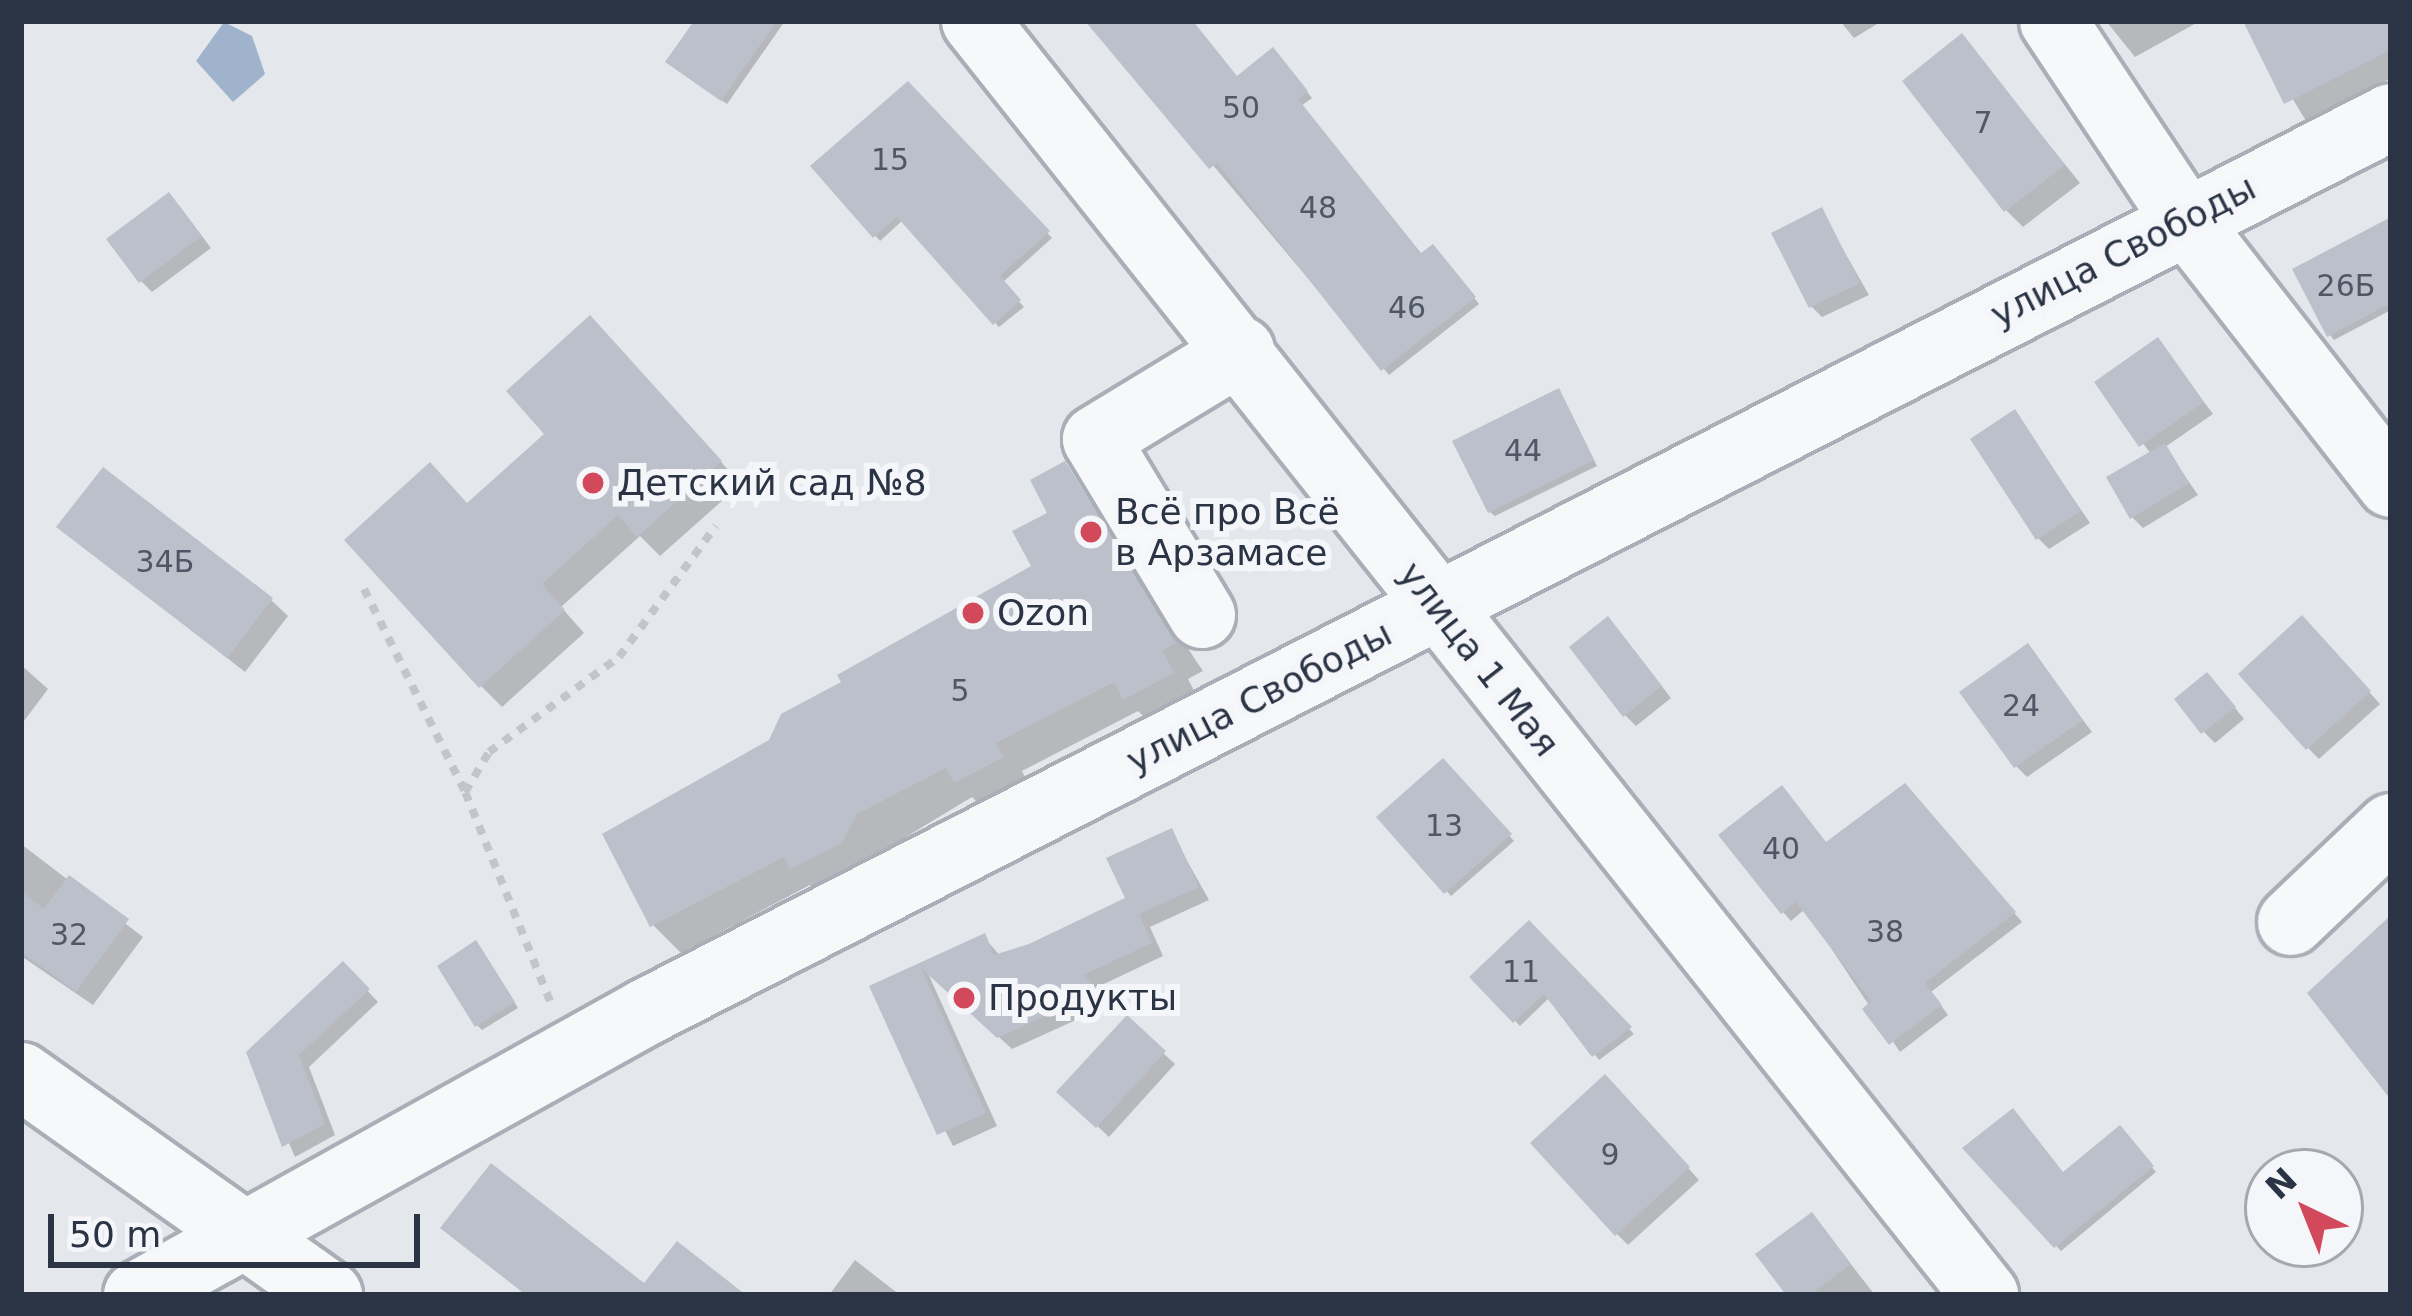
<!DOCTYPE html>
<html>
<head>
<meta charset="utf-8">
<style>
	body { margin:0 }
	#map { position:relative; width:2412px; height:1316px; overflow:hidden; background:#e4e7ec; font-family:"DejaVu Sans",sans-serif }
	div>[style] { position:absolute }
	.water>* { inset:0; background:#9fb4cc }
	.shadow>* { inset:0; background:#0003 }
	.building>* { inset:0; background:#bbc0ca }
	.path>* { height:8px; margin-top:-4px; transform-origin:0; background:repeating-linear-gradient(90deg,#c2c5cb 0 9px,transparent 0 18px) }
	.roads { filter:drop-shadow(3px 0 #a9aeb7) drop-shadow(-3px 0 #a9aeb7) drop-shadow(0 3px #a9aeb7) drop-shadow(0 -3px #a9aeb7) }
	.minor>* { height:66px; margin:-33px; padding:0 33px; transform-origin:33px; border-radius:33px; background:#f7f8fa }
	.dots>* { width:33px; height:33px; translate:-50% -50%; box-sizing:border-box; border:6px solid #f4f6f9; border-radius:50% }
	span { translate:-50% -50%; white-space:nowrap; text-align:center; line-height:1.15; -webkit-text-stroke:12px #f4f6f9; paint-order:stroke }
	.number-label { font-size:30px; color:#4f5766 }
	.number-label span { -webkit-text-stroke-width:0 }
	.street-label { font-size:36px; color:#2b3445 }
	.poi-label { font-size:36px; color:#2b3445 }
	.left { translate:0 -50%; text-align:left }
	.frame { position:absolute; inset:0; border:24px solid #2b3445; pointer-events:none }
	.north { position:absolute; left:2244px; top:1148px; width:120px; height:120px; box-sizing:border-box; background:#f4f6f9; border:3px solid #a4a8b1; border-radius:50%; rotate:317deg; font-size:33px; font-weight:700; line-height:48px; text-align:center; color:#2b3445 }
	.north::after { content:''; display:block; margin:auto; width:42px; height:54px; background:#d1495b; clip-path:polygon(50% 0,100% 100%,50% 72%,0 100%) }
	.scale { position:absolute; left:48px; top:1214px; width:372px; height:54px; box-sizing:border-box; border:6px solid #2b3445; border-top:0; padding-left:15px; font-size:36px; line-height:42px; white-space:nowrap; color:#2b3445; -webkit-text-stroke:9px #f4f6f9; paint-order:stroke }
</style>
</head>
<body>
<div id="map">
	<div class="water">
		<div style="clip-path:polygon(224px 22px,252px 36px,265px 74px,233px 102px,196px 61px)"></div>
	</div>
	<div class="shadow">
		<div style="clip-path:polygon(698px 21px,785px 21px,727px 104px,674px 67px)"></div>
		<div style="clip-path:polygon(1092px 21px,1190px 21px,1237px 79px,1279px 57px,1312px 98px,1301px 106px,1421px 257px,1439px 254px,1479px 304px,1389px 375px)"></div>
		<div style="clip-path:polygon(1840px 21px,1882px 21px,1854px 38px)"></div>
		<div style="clip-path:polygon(2106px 21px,2200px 21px,2135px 57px)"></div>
		<div style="clip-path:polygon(2246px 21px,2391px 21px,2391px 78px,2306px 121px)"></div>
		<div style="clip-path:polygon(1962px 37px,2080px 183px,2023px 227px,2006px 210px)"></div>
		<div style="clip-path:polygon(908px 86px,1052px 238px,1002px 283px,1024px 307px,999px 327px,903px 220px,880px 241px,815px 166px)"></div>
		<div style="clip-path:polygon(180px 207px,211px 248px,152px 292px,141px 281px)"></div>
		<div style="clip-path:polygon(1821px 211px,1869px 295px,1822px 317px,1811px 306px)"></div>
		<div style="clip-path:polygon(2391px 220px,2391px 310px,2334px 340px,2330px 335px)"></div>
		<div style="clip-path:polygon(611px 340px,741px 484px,660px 556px,640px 536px,561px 607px,584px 633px,502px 707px,481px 686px,548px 434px)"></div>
		<div style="clip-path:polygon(2158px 341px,2213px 414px,2165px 447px,2198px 495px,2143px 528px,2132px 517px,2151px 454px,2098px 383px)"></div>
		<div style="clip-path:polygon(1563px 397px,1597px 466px,1495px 516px,1490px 512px)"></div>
		<div style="clip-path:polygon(2015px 413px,2090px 523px,2049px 549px,2038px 538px)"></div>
		<div style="clip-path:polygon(1065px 465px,1203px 671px,1188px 679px,1200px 702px,1154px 726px,1138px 711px,1022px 771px,1030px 786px,984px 809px,972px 797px,863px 863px,868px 871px,820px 896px,810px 885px,681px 953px,653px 925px,771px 743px,1036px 567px)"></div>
		<div style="clip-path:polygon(60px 527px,271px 600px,288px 616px,245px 672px)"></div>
		<div style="clip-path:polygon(2313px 630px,2380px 704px,2319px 759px,2308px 748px)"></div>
		<div style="clip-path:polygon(1619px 631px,1671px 698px,1636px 726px,1625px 715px)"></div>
		<div style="clip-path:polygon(2028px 647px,2092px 732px,2027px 777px,2016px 766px)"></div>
		<div style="clip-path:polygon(21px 665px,48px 689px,21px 725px)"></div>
		<div style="clip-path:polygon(2218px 687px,2244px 719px,2215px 743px,2204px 732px)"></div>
		<div style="clip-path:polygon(1443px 762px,1514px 841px,1451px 896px,1380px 817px)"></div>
		<div style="clip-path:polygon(1913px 795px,2022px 922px,1931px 992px,1948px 1015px,1900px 1052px,1805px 909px,1791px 921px,1783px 912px,1827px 845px)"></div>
		<div style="clip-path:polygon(1171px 832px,1209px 900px,1150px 927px,1163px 956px,1093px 989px,1109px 1005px,1012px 1049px,927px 971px,997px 1126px,953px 1146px,873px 988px,984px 937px,1000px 956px,1030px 947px,1129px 900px)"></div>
		<div style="clip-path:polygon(21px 844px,143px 937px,93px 1005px,21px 956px)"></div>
		<div style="clip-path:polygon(1529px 924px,1634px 1034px,1599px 1060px,1550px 997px,1520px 1026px,1474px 977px)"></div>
		<div style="clip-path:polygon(481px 948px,518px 1008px,482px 1030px,477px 1025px)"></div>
		<div style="clip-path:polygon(343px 965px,378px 1002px,309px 1067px,335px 1135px,295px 1157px,250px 1053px)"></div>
		<div style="clip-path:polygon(1127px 1020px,1175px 1064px,1109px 1137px,1061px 1092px)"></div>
		<div style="clip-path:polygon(1616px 1089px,1699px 1180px,1628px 1245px,1617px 1234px)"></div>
		<div style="clip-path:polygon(2120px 1129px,2156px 1172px,2061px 1251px,1966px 1148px,2063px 1176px)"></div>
		<div style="clip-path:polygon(1817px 1221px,1875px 1295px,1788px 1295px)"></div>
		<div style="clip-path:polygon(855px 1260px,896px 1292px,900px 1295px,829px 1295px)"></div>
	</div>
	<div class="building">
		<div style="clip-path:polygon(694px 21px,777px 21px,721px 101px,665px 62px)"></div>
		<div style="clip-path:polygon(1085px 21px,1193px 21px,1237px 76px,1273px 47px,1308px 91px,1298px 99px,1421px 253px,1433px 244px,1476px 297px,1381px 371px,1217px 163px,1209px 169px)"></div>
		<div style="clip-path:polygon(2243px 21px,2391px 21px,2391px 50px,2284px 104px)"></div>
		<div style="clip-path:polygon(1962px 33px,2065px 165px,2004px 212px,1902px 81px)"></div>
		<div style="clip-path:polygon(908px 81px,1050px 231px,1000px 276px,1021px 300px,993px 325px,897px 217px,873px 238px,810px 166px)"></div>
		<div style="clip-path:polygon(169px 192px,202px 236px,139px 283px,106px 239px)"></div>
		<div style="clip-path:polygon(1822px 207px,1860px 283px,1809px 308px,1771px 233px)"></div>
		<div style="clip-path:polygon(2391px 217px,2391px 303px,2327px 337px,2292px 269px)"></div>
		<div style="clip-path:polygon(590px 315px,722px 461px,637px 537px,618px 515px,542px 584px,565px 610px,479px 688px,344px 540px,430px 462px,467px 503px,544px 434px,506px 391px)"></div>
		<div style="clip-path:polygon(2158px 337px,2204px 402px,2139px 447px,2094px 382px)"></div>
		<div style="clip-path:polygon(1559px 388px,1594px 460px,1488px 513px,1452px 441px)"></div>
		<div style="clip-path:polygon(2015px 409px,2081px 511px,2036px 540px,1970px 439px)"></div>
		<div style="clip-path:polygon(2165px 443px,2189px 483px,2130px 519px,2106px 477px)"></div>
		<div style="clip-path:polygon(1065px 461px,1178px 642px,1162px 650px,1174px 673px,1123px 700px,1114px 682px,996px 743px,1004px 757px,954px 783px,946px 768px,857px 814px,842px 843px,790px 869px,784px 857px,650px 927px,602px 834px,769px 740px,781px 714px,841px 682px,837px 675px,1031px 566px,1012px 531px,1047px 513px,1030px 480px)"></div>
		<div style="clip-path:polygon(103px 467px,273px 598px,227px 658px,56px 527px)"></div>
		<div style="clip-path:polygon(2302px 615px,2371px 691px,2306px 750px,2238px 674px)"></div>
		<div style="clip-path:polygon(1608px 616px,1662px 686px,1623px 717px,1569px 647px)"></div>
		<div style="clip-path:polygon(2028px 643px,2083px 720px,2014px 768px,1959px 692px)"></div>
		<div style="clip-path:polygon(2207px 672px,2236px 707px,2201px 734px,2174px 699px)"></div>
		<div style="clip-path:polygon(1443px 758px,1512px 834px,1444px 894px,1376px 817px)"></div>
		<div style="clip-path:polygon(1905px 783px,2016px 912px,1925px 983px,1942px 1005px,1889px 1045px,1862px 1009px,1871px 1001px,1796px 902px,1781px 914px,1718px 835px,1782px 785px,1826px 842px)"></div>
		<div style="clip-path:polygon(1172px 828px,1199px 887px,1139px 914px,1152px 943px,1083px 975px,1100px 991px,997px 1038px,921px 968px,986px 1113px,937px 1135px,869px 986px,985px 933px,994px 955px,1029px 944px,1125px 898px,1106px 858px)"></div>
		<div style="clip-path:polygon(69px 875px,129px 919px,76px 992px,21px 952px,21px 891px,44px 909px)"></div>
		<div style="clip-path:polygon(2391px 915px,2391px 1100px,2307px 993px)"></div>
		<div style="clip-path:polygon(1529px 920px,1632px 1027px,1592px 1057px,1544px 994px,1513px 1023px,1469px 977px)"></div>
		<div style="clip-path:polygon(476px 940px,515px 1002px,475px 1027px,437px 966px)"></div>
		<div style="clip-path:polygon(343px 961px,370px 989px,299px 1055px,325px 1124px,282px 1147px,246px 1052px)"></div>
		<div style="clip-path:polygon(1127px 1015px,1166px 1051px,1096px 1128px,1056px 1092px)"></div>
		<div style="clip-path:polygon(1605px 1074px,1690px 1167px,1615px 1236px,1530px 1143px)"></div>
		<div style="clip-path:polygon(2013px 1108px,2063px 1172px,2120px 1125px,2154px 1166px,2054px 1248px,1962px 1148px)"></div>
		<div style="clip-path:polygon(491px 1163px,644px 1283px,677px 1241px,746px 1295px,526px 1295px,440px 1228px)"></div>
		<div style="clip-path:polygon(1812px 1212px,1851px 1264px,1810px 1295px,1786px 1295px,1755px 1254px)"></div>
	</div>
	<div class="path">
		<div style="left:364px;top:589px;width:225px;rotate:63.5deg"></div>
		<div style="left:550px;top:1001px;width:226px;rotate:-112.1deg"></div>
		<div style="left:465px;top:792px;width:47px;rotate:-59deg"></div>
		<div style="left:489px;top:752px;width:161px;rotate:-36.2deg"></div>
		<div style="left:619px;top:657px;width:163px;rotate:-53.5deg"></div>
	</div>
	<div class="roads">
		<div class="minor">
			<div style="left:975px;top:21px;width:1626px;rotate:51.59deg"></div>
			<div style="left:2053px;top:21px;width:237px;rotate:56.4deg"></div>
			<div style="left:2184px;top:218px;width:337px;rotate:52.1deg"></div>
			<div style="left:1202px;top:615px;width:205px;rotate:-121.1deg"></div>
			<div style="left:1096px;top:439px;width:170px;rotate:-31.3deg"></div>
			<div style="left:2291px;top:922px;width:138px;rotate:-43.5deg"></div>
			<div style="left:21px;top:1076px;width:378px;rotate:35.4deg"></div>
			<div style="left:137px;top:1295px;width:582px;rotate:-29.07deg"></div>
			<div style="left:646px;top:1012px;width:1961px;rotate:-27.15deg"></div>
		</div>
	</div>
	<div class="dots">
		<div style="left:593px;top:483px;background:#d1495b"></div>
		<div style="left:1091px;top:532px;background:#d1495b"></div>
		<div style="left:973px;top:613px;background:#d1495b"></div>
		<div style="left:964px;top:998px;background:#d1495b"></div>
	</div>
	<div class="number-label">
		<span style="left:1241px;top:108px">50</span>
		<span style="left:1983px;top:123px">7</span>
		<span style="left:890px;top:160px">15</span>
		<span style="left:1318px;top:208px">48</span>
		<span style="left:2346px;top:286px">26Б</span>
		<span style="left:1407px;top:308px">46</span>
		<span style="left:1523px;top:451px">44</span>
		<span style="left:165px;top:562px">34Б</span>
		<span style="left:960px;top:691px">5</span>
		<span style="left:2021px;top:706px">24</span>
		<span style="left:1444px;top:826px">13</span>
		<span style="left:1781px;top:849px">40</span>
		<span style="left:1885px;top:932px">38</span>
		<span style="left:69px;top:935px">32</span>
		<span style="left:1521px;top:972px">11</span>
		<span style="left:1610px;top:1155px">9</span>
	</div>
	<div class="street-label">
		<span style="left:2123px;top:251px;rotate:-27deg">улица Свободы</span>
		<span style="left:1479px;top:659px;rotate:52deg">улица 1 Мая</span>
		<span style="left:1259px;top:697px;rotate:-27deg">улица Свободы</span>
	</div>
	<div class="poi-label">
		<span class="left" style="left:617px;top:483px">Детский сад №8</span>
		<span class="left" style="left:1115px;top:532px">Всё про Всё<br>в Арзамасе</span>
		<span class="left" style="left:997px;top:613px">Ozon</span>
		<span class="left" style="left:988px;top:998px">Продукты</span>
	</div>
	<div class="frame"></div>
	<div class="north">N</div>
	<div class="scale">50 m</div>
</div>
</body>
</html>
